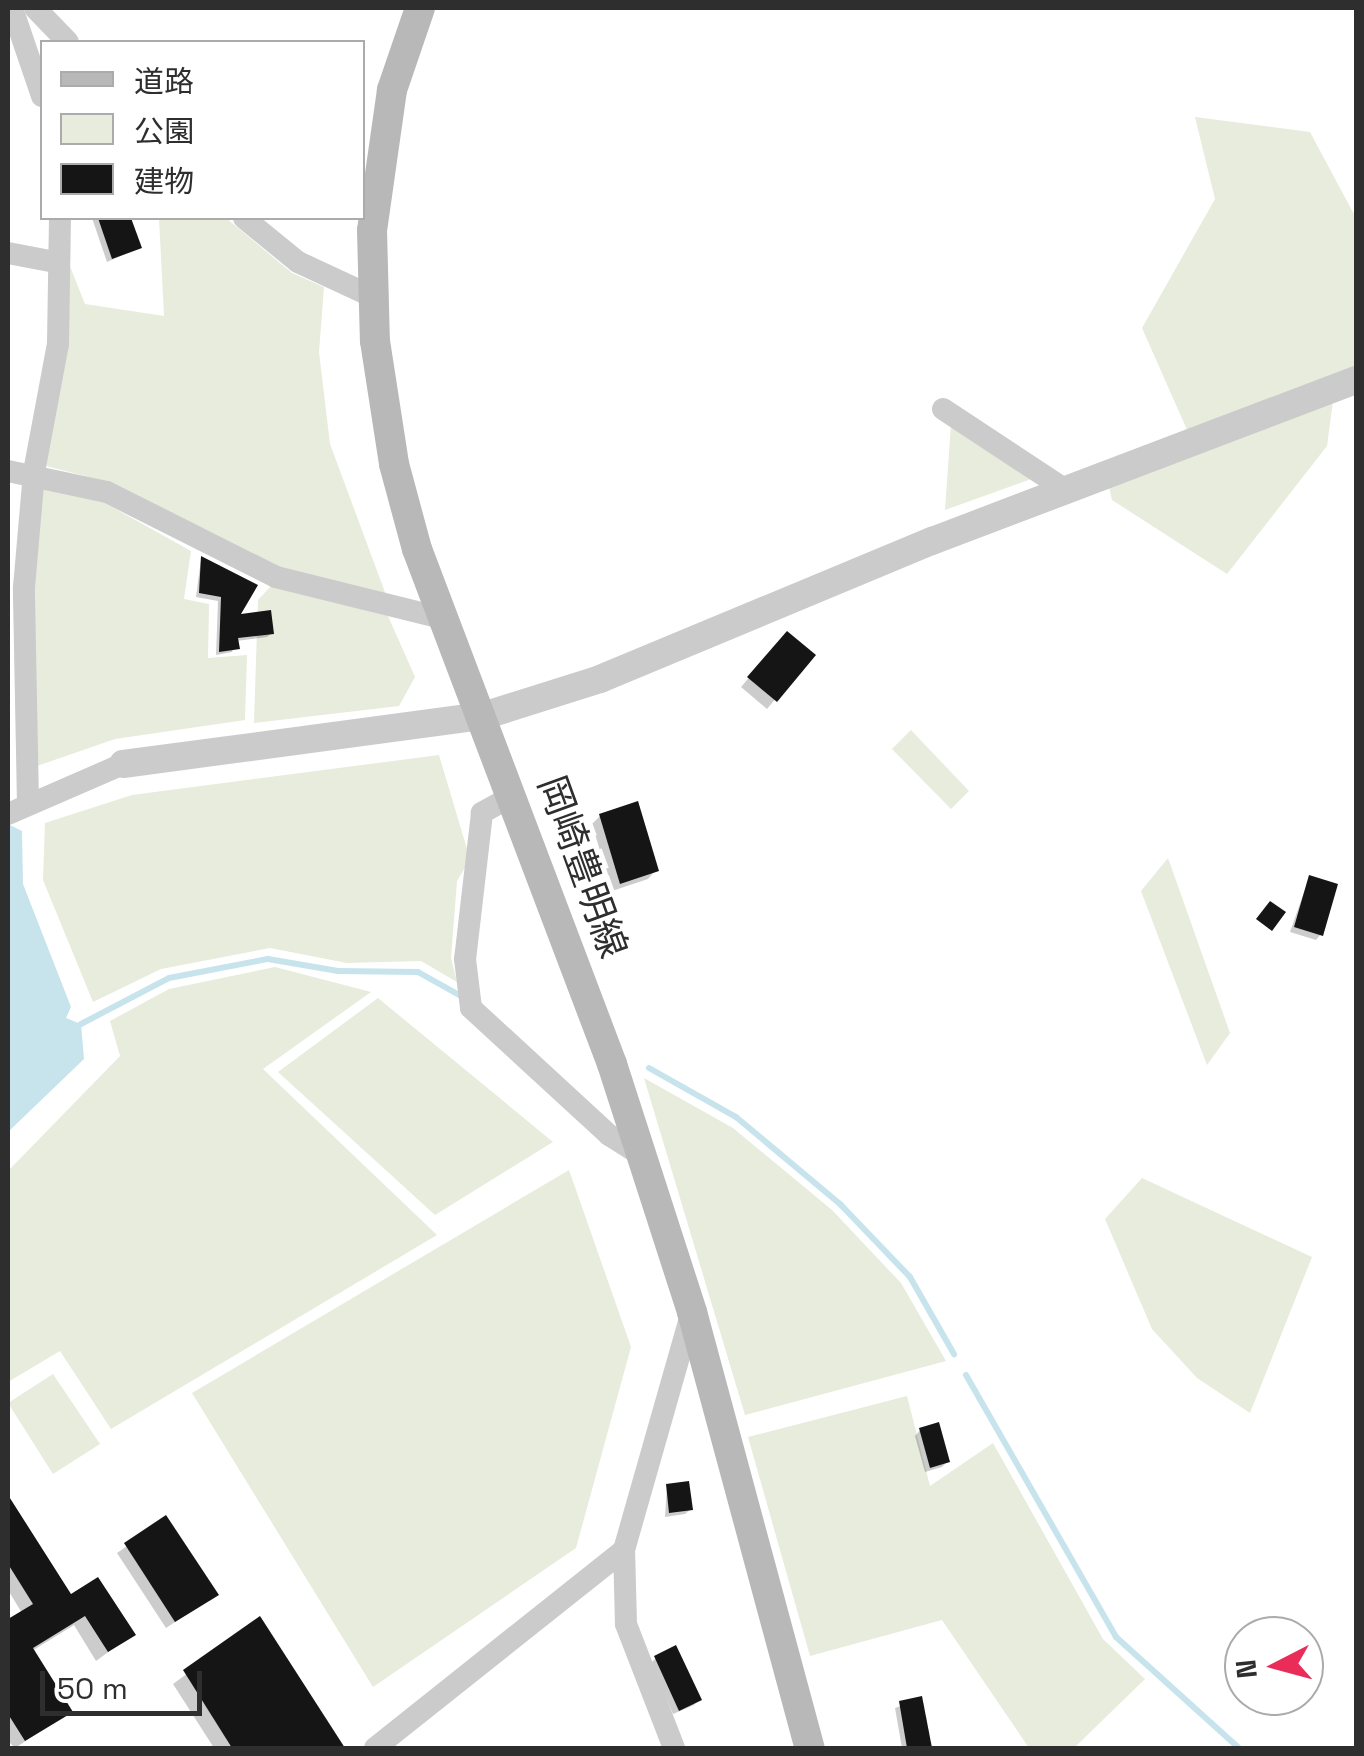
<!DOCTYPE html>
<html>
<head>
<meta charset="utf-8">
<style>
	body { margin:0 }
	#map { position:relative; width:1364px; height:1756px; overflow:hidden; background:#fff; font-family:"Space Grotesk","Noto Sans JP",sans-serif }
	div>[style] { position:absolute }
	.green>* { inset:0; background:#e7ecdc }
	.water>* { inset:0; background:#c7e4ed }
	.shadow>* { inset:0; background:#0003 }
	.stream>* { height:6px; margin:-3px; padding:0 3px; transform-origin:3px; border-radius:3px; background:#c7e4ed }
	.building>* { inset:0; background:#151515 }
	.minor>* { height:22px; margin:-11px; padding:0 11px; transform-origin:11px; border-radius:11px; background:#cbcbcb }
	.tertiary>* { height:28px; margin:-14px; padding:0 14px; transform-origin:14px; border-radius:14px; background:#cbcbcb }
	.secondary>* { height:30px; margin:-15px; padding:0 15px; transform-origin:15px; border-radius:15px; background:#b8b8b8 }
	span { translate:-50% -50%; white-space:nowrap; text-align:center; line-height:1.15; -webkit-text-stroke:10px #fff; paint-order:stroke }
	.street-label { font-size:38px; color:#2e2e2e }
	.frame { position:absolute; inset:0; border:10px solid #2e2e2e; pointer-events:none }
	.legend { position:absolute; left:40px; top:40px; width:325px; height:180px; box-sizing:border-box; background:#fff; border:2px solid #ababab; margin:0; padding:12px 18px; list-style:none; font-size:30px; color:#2e2e2e }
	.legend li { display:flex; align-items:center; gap:20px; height:50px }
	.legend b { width:50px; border:2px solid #ababab }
	.north { position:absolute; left:1224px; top:1616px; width:100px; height:100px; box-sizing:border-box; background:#fff; border:2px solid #ababab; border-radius:50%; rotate:264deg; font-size:28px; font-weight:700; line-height:40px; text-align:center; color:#2e2e2e }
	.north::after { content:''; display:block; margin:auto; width:35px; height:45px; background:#ea2c59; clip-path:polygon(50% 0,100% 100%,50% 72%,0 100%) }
	.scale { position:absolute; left:40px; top:1671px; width:162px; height:45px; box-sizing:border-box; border:5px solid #2e2e2e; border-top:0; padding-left:12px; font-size:30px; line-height:35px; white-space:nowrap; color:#2e2e2e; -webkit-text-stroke:8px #fff; paint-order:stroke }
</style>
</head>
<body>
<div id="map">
	<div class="green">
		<div style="clip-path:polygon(1195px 117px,1310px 132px,1356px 218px,1356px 366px,1188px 432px,1142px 328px,1215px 199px)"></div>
		<div style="clip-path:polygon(159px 218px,226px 218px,292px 273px,324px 287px,319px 352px,330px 444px,386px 595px,277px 566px,113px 483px,46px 466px,67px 259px,85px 304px,164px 316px)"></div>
		<div style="clip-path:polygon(1333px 401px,1327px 446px,1227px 574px,1112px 500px,1109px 487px)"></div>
		<div style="clip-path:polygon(951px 425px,1031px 479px,945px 510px)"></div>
		<div style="clip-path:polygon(43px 486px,103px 502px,191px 551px,184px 599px,209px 604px,208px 658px,247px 655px,245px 720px,115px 739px,37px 766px,34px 591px)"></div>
		<div style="clip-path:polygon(272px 585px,388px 616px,415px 677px,399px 706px,254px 723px,258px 600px)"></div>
		<div style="clip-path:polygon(911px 730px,969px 791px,951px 809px,892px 749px)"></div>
		<div style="clip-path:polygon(439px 755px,470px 859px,457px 881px,451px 958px,457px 982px,421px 961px,347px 963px,270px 948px,161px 969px,93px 1002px,43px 880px,45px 823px,132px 795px)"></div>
		<div style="clip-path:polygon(1168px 858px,1230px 1033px,1207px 1065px,1141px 891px)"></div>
		<div style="clip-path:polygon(275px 967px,371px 992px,263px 1069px,437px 1235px,111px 1429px,60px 1351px,8px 1382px,8px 1171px,120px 1056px,110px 1021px,169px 989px)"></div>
		<div style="clip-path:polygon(378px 998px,553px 1142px,435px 1215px,278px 1072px)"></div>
		<div style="clip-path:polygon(644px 1078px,733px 1128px,832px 1210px,901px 1283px,946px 1361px,745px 1415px)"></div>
		<div style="clip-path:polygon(569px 1170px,631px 1347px,576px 1548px,373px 1687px,192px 1393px)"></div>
		<div style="clip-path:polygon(1142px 1178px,1312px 1257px,1250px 1413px,1197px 1378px,1152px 1329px,1105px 1219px)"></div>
		<div style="clip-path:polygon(53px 1374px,100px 1444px,53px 1474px,8px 1403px)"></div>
		<div style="clip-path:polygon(907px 1396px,930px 1486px,993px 1443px,1103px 1639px,1145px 1679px,1074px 1748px,1029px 1748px,942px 1620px,810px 1656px,748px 1437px)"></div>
	</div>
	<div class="water">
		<div style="clip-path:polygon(8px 824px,22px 831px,23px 884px,71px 1007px,66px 1018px,81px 1024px,84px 1059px,8px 1132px)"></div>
	</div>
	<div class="shadow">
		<div style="clip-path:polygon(92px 218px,128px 218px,139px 248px,107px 262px)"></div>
		<div style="clip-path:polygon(201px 559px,236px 617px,272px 633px,267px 637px,236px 641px,232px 652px,216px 655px,218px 601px,196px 597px)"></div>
		<div style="clip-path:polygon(779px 643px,812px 655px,767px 709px,741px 687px)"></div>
		<div style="clip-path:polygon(600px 816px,656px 870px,648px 879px,612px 891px,592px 824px)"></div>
		<div style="clip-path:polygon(1309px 878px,1321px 934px,1316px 940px,1290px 932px)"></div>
		<div style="clip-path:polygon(920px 1430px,947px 1462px,942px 1467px,925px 1472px,915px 1436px)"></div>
		<div style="clip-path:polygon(667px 1486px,691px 1509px,685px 1514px,665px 1517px)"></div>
		<div style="clip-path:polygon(13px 1507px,70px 1598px,133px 1634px,96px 1661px,74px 1625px,32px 1651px,70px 1712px,15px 1748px,8px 1741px,8px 1622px,22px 1613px,8px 1590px)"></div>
		<div style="clip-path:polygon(166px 1519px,216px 1595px,166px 1628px,117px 1553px)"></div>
		<div style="clip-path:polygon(260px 1620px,339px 1744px,335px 1748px,214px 1748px,173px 1684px)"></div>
		<div style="clip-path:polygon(656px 1658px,699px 1699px,694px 1705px,673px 1714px,651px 1663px)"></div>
		<div style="clip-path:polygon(920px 1699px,930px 1748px,902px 1748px,895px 1708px)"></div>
	</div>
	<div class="stream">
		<div style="left:81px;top:1024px;width:99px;rotate:-27.6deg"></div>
		<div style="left:169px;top:978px;width:101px;rotate:-10.9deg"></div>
		<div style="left:268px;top:959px;width:71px;rotate:9.7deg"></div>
		<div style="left:338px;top:971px;width:80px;rotate:0.7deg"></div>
		<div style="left:418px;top:972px;width:51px;rotate:29.1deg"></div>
		<div style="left:649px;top:1068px;width:100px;rotate:29.4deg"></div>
		<div style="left:736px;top:1117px;width:136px;rotate:39.9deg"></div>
		<div style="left:840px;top:1204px;width:101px;rotate:46.2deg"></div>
		<div style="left:910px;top:1277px;width:89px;rotate:60.3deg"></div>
		<div style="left:966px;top:1375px;width:302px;rotate:60.2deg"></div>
		<div style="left:1116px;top:1637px;width:166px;rotate:42.1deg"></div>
	</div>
	<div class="building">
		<div style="clip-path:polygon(98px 218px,131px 218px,142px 248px,112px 259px)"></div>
		<div style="clip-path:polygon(201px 556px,258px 585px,241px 614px,271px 610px,274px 634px,238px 638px,240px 649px,219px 652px,221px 597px,199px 593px)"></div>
		<div style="clip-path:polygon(787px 631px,816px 655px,777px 702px,747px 677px)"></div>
		<div style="clip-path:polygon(638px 801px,659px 871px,620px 884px,599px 814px)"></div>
		<div style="clip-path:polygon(1309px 875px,1338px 884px,1323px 936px,1294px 927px)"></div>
		<div style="clip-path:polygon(1270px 901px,1286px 912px,1272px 931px,1256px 919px)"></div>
		<div style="clip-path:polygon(939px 1422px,950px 1462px,930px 1468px,919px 1428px)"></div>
		<div style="clip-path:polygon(689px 1481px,693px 1510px,669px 1513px,666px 1484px)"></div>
		<div style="clip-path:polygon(8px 1495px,71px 1594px,98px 1577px,136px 1635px,108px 1652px,85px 1616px,33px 1648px,73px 1712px,25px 1741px,8px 1714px,8px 1619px,33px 1604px,8px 1564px)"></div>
		<div style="clip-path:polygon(166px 1515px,219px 1595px,175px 1622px,124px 1543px)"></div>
		<div style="clip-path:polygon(260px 1616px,345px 1748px,232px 1748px,183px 1670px)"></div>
		<div style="clip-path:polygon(676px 1645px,702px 1700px,679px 1711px,654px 1656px)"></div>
		<div style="clip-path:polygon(922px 1696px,932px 1748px,907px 1748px,899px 1701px)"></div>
	</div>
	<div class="minor">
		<div style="left:12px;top:8px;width:93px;rotate:71.2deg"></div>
		<div style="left:35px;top:8px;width:47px;rotate:45.9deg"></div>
		<div style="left:244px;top:218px;width:70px;rotate:39.2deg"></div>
		<div style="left:298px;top:262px;width:83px;rotate:25deg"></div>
		<div style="left:8px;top:253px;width:48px;rotate:10.8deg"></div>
		<div style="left:943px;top:409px;width:147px;rotate:33.4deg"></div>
		<div style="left:8px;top:471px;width:101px;rotate:12deg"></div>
		<div style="left:107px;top:492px;width:189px;rotate:26.7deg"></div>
		<div style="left:276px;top:577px;width:171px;rotate:13.9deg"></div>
		<div style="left:514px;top:795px;width:37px;rotate:151deg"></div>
		<div style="left:482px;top:813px;width:147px;rotate:96.6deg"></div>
		<div style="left:465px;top:959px;width:49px;rotate:83deg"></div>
		<div style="left:471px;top:1008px;width:188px;rotate:42.6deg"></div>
		<div style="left:609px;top:1135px;width:36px;rotate:32deg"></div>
		<div style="left:28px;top:804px;width:217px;rotate:-91.1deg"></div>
		<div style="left:24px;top:587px;width:115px;rotate:-85deg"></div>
		<div style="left:34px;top:472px;width:130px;rotate:-79.4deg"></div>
		<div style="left:58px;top:344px;width:126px;rotate:-89.1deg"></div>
		<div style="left:8px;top:814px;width:125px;rotate:-23.5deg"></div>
		<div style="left:375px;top:1748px;width:318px;rotate:-38.5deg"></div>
		<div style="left:674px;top:1748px;width:133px;rotate:-111.2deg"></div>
		<div style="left:626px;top:1624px;width:74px;rotate:-91.5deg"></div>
		<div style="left:624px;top:1550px;width:248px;rotate:-74.1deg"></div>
	</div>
	<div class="tertiary">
		<div style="left:123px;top:764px;width:363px;rotate:-7.6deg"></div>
		<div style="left:483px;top:716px;width:123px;rotate:-17.5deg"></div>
		<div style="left:600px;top:679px;width:360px;rotate:-22.6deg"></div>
		<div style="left:932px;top:541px;width:454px;rotate:-20.8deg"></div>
	</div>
	<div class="secondary">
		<div style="left:420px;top:8px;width:87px;rotate:108.9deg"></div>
		<div style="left:392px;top:90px;width:141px;rotate:98.1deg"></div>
		<div style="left:372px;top:230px;width:111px;rotate:88.5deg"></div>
		<div style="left:375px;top:341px;width:124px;rotate:81.2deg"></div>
		<div style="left:394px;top:464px;width:88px;rotate:74.9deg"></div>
		<div style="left:417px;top:549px;width:551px;rotate:69.26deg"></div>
		<div style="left:612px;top:1064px;width:261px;rotate:72.1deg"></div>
		<div style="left:692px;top:1312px;width:452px;rotate:74.9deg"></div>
	</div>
	<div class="street-label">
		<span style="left:582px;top:867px;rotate:70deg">岡崎豊明線</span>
	</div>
	<div class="frame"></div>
	<ul class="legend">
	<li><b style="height:12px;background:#b8b8b8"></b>道路</li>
	<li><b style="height:28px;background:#e7ecdc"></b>公園</li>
	<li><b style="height:28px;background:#151515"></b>建物</li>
	</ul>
	<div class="north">N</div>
	<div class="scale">50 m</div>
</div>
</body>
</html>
